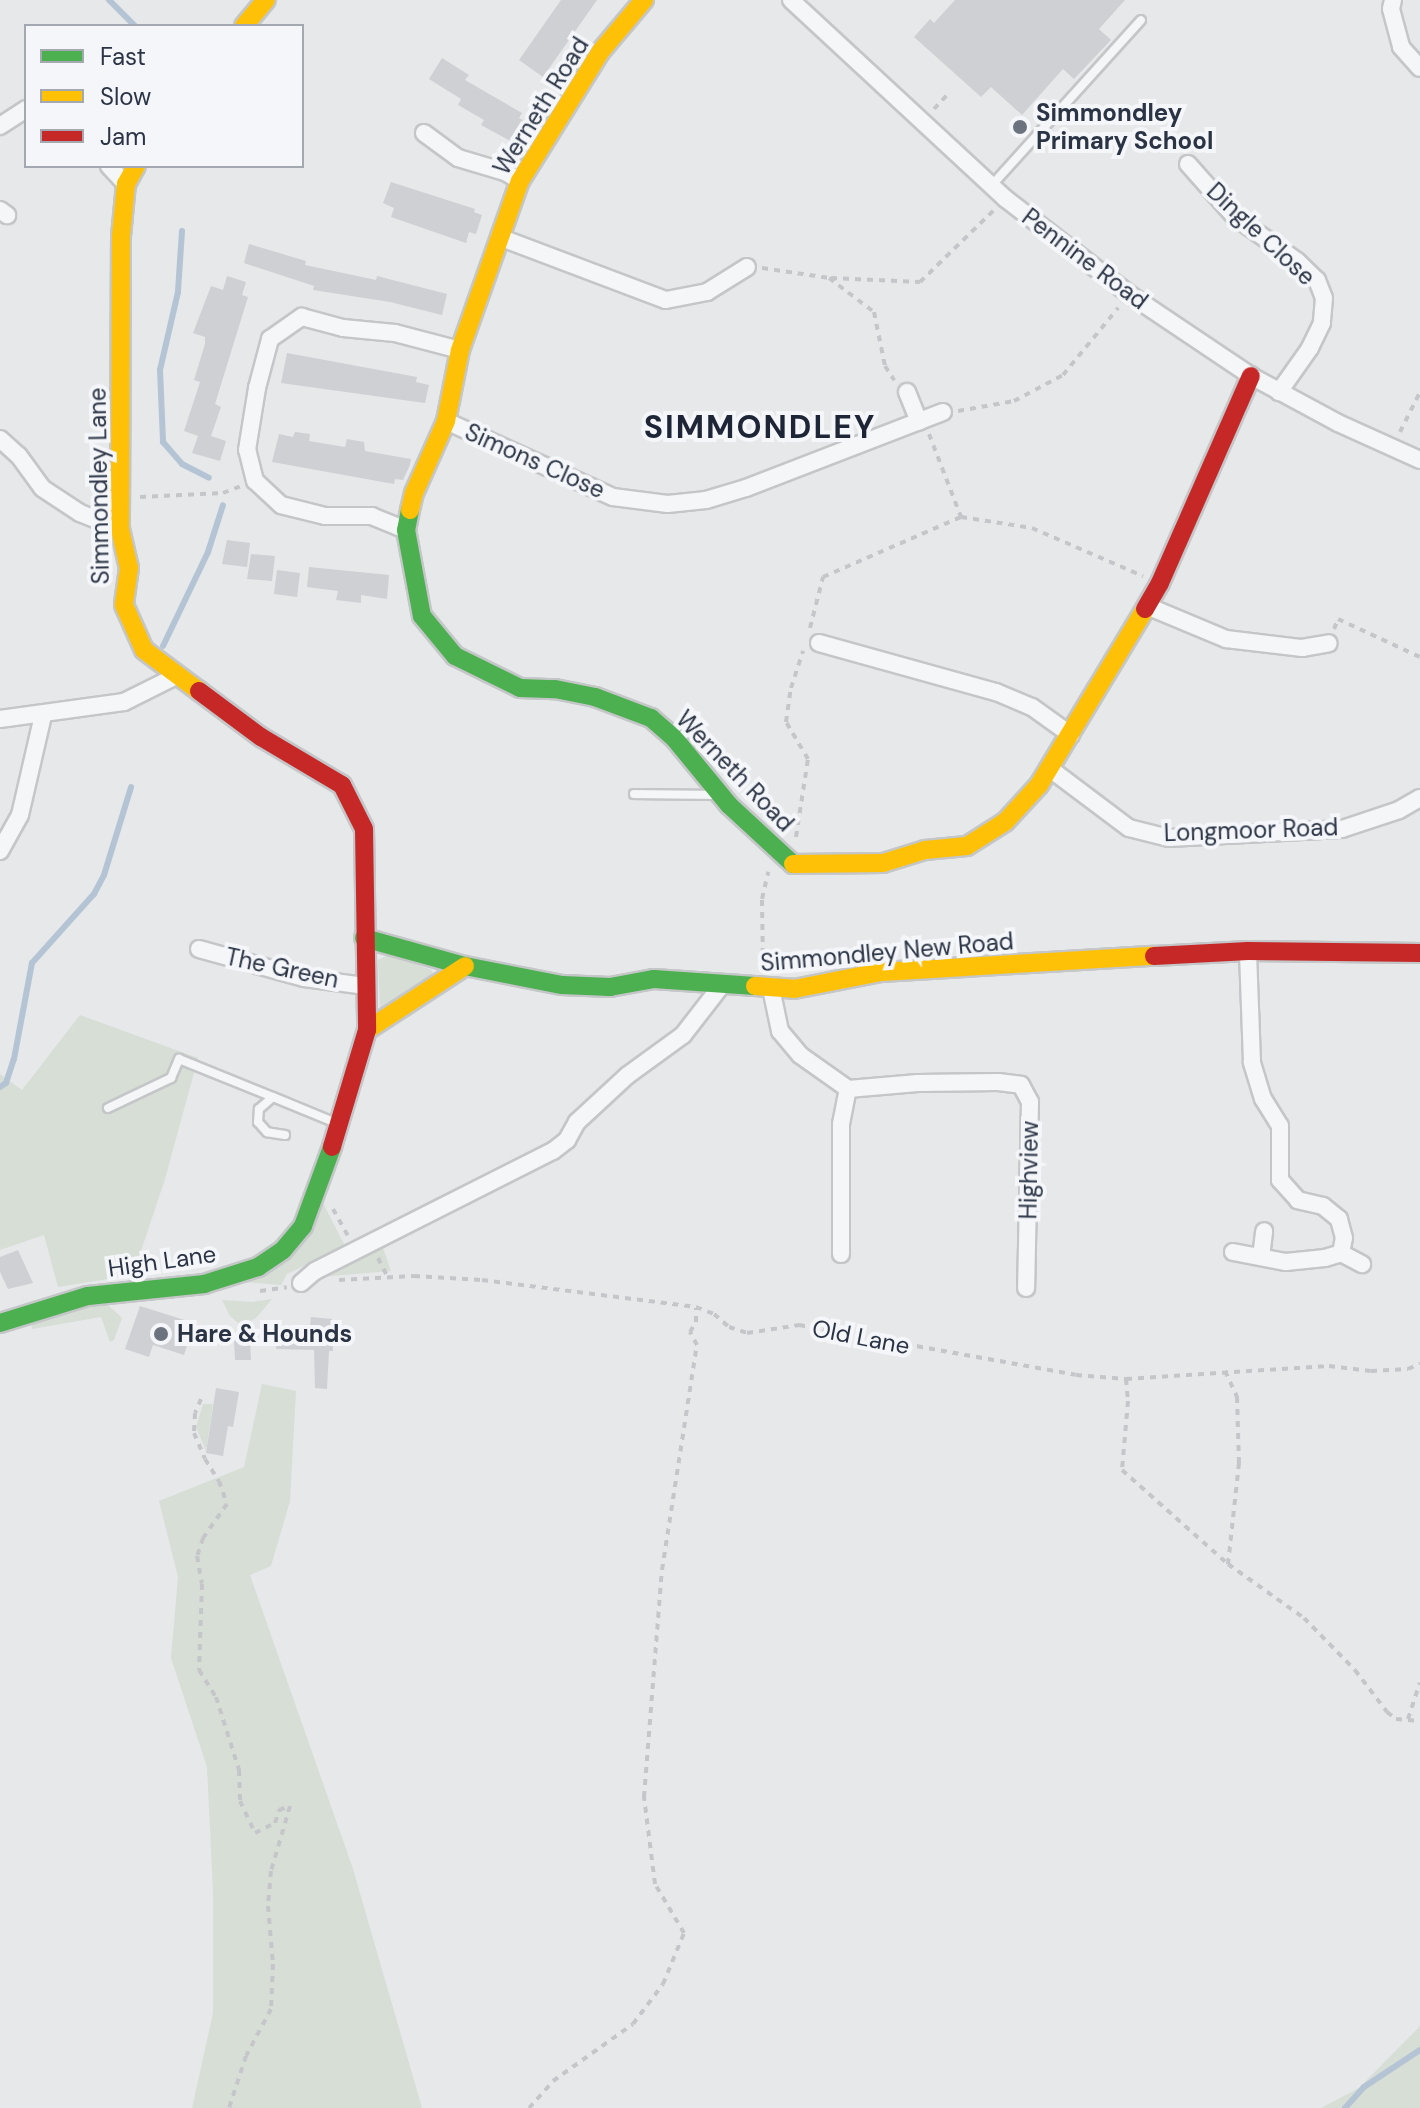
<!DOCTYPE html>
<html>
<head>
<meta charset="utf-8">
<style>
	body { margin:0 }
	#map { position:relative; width:1420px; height:2108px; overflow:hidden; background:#e6e8ea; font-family:"DM Sans",sans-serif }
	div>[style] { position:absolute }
	.green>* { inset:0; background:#d6ded6 }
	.stream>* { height:6px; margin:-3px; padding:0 3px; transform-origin:3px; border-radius:3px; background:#b4c4d5 }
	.building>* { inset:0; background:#ced0d3 }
	.path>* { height:4px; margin-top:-2px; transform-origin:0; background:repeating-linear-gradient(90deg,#c5c6ca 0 6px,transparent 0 12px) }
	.roads { filter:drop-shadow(2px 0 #c4c6c8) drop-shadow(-2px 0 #c4c6c8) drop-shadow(0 2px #c4c6c8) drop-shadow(0 -2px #c4c6c8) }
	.lane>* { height:8px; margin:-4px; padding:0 4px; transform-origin:4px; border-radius:4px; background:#f5f6f7 }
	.street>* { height:16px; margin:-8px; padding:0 8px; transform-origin:8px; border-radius:8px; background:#f5f6f7 }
	.fast>* { height:18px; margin:-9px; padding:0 9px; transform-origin:9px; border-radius:9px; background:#4caf50 }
	.slow>* { height:18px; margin:-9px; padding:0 9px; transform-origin:9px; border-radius:9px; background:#ffc107 }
	.jam>* { height:18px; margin:-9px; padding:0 9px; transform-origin:9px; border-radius:9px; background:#c62828 }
	.dots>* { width:22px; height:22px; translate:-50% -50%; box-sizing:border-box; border:4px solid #f4f6f9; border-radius:50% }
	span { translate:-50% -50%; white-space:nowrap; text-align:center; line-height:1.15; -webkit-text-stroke:8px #f4f6f9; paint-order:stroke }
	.street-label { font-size:24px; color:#2b3445 }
	.poi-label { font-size:24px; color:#2b3445; font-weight:700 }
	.left { translate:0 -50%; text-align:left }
	.district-label { font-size:32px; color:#1d2536; font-weight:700; letter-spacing:2px }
	.legend { position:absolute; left:24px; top:24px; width:280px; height:144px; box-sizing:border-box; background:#f4f6f9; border:2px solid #a4a8b1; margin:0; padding:10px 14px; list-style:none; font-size:24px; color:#2b3445 }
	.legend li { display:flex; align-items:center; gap:16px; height:40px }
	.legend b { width:40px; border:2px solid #a4a8b1 }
</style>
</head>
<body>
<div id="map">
	<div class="green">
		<div style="clip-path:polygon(388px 955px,432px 970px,433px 976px,380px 1008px,378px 960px)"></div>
		<div style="clip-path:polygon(80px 1015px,198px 1058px,165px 1179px,133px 1275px,58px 1287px,44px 1235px,0 1250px,0 1074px,22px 1090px)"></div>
		<div style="clip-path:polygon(321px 1199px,345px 1246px,287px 1274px,281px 1285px,244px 1282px)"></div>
		<div style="clip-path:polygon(382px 1245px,391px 1271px,319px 1277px)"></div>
		<div style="clip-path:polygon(272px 1299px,256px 1318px,242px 1326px,230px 1316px,222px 1300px,252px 1302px)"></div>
		<div style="clip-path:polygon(105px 1302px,122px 1318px,114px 1340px,110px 1342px,101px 1317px,32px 1329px,31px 1320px)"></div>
		<div style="clip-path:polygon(262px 1384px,296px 1391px,290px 1501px,271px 1566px,250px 1575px,353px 1869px,422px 2108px,192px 2108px,213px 2013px,213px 1892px,207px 1767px,171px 1658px,178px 1577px,159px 1501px,244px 1467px)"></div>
		<div style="clip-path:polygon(203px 1404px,213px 1404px,206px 1451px,196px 1427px)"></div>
		<div style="clip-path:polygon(1420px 2026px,1420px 2108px,1321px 2108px,1359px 2088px)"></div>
	</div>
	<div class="stream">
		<div style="left:109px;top:0;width:37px;rotate:45deg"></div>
		<div style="left:182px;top:231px;width:61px;rotate:93.8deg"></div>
		<div style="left:178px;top:292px;width:80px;rotate:103deg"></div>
		<div style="left:160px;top:370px;width:72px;rotate:87.6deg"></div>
		<div style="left:163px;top:442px;width:29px;rotate:49deg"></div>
		<div style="left:182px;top:464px;width:30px;rotate:27deg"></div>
		<div style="left:163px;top:646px;width:104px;rotate:-64.4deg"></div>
		<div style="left:208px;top:552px;width:49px;rotate:-72.3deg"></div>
		<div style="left:0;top:1087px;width:7px;rotate:-34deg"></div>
		<div style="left:6px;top:1083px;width:25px;rotate:-72deg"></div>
		<div style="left:14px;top:1059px;width:98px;rotate:-79.4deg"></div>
		<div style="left:32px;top:963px;width:93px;rotate:-48.1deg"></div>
		<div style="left:94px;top:894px;width:21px;rotate:-62deg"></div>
		<div style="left:104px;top:875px;width:92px;rotate:-72.9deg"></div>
		<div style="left:1345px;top:2108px;width:28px;rotate:-48deg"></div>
		<div style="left:1364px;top:2087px;width:67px;rotate:-33.5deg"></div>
	</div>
	<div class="building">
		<div style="clip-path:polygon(561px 0,597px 0,543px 77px,519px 60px)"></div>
		<div style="clip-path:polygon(955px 0,1125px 0,1099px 29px,1111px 40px,1074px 79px,1063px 69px,1022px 115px,991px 87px,981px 97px,914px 37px,930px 19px,934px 23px)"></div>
		<div style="clip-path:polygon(442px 58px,469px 75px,465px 80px,522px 113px,519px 118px,530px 124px,518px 145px,481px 125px,484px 120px,458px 105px,461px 99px,429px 79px)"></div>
		<div style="clip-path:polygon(391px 182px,475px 209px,474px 212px,482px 215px,476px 234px,469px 232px,466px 243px,391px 217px,394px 208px,383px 203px)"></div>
		<div style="clip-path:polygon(249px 244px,306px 261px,305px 265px,376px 280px,377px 276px,447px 294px,442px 315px,390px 302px,313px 290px,314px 286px,244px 263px)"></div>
		<div style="clip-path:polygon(227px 276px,246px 282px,242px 295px,248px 297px,215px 404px,221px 407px,211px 436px,226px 441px,220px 461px,192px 453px,198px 436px,184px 431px,200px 382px,194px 380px,205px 344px,205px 337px,193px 333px,211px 286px,223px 290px)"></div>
		<div style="clip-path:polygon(287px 353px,417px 377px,416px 382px,429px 385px,425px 403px,281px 383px)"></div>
		<div style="clip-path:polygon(295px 432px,310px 434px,309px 441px,345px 447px,347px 439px,364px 442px,365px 451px,411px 459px,410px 465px,403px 480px,395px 479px,394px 484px,272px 462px,279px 434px,293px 437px)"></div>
		<div style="clip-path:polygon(227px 540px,250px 543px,247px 567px,222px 564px)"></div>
		<div style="clip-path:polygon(251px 554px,275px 556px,272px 581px,247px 579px)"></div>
		<div style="clip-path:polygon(309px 567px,389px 575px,387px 599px,361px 595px,361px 603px,336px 600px,338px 591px,307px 587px)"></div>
		<div style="clip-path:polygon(277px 570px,300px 573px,297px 597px,274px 594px)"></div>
		<div style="clip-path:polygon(18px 1250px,33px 1283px,8px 1289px,0 1272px,0 1257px)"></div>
		<div style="clip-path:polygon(140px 1306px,194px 1323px,184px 1355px,153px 1345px,149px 1357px,125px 1349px)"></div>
		<div style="clip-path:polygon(311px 1317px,332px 1319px,333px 1351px,329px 1351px,327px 1389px,315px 1388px,314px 1350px,276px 1349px,278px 1327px,310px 1328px)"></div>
		<div style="clip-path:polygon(234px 1341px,250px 1341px,251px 1360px,235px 1360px)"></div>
		<div style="clip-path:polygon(216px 1388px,239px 1392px,233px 1427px,228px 1426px,223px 1456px,206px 1453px)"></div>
	</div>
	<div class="path">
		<div style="left:934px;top:109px;width:23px;rotate:-47deg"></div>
		<div style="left:762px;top:268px;width:68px;rotate:8.5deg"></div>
		<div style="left:829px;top:278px;width:56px;rotate:37.1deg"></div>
		<div style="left:874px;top:312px;width:55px;rotate:78.5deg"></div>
		<div style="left:885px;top:366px;width:17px;rotate:57deg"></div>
		<div style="left:831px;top:278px;width:89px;rotate:2.6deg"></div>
		<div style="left:920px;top:282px;width:102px;rotate:-44.2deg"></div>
		<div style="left:958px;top:411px;width:57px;rotate:-10.1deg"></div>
		<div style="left:1014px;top:401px;width:55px;rotate:-28deg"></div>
		<div style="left:1063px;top:375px;width:87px;rotate:-50.6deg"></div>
		<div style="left:1400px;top:432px;width:45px;rotate:-63.4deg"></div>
		<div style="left:929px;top:434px;width:89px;rotate:68.9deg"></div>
		<div style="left:140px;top:497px;width:83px;rotate:-2.8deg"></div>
		<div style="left:223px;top:493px;width:19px;rotate:-21deg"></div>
		<div style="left:810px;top:628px;width:53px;rotate:-75.7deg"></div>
		<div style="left:823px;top:577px;width:150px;rotate:-23.5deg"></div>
		<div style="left:961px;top:517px;width:72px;rotate:8.8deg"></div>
		<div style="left:1032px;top:528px;width:121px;rotate:23.4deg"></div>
		<div style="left:1334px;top:629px;width:11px;rotate:-68deg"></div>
		<div style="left:1338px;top:619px;width:90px;rotate:24.9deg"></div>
		<div style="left:796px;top:837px;width:79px;rotate:-81.3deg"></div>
		<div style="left:808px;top:759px;width:43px;rotate:-120.7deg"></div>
		<div style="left:786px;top:722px;width:34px;rotate:-82deg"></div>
		<div style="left:791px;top:688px;width:39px;rotate:-72deg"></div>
		<div style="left:763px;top:966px;width:67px;rotate:-90.9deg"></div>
		<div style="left:762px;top:899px;width:28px;rotate:-77deg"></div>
		<div style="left:333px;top:1209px;width:31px;rotate:61deg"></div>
		<div style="left:378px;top:1258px;width:20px;rotate:63deg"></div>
		<div style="left:339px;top:1280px;width:75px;rotate:-3.1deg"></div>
		<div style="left:414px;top:1276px;width:68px;rotate:3.4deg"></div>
		<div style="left:482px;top:1280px;width:216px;rotate:7.2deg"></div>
		<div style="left:696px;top:1307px;width:19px;rotate:21deg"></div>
		<div style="left:714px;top:1314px;width:20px;rotate:41deg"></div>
		<div style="left:729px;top:1327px;width:19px;rotate:18deg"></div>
		<div style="left:747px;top:1333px;width:53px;rotate:-8.7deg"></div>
		<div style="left:799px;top:1325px;width:281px;rotate:10.2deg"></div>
		<div style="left:1076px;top:1375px;width:50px;rotate:4.6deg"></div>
		<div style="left:1126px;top:1379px;width:203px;rotate:-3.7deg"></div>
		<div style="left:1329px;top:1366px;width:42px;rotate:6.8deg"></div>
		<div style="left:1371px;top:1371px;width:37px;rotate:-3deg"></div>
		<div style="left:1408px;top:1369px;width:13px;rotate:-23deg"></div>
		<div style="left:260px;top:1291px;width:27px;rotate:-8deg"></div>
		<div style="left:1225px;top:1371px;width:29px;rotate:65deg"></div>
		<div style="left:1237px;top:1397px;width:66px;rotate:88.3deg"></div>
		<div style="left:1239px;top:1463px;width:102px;rotate:96.2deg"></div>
		<div style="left:1126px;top:1379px;width:22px;rotate:85deg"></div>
		<div style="left:1128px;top:1401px;width:69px;rotate:95deg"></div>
		<div style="left:1122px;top:1470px;width:142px;rotate:41.6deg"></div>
		<div style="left:1228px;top:1564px;width:93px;rotate:35.4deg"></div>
		<div style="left:1304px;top:1618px;width:73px;rotate:45.6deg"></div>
		<div style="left:1355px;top:1670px;width:53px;rotate:52.7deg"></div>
		<div style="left:1387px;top:1712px;width:11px;rotate:38deg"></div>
		<div style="left:1396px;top:1719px;width:24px;rotate:5deg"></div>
		<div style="left:201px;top:1399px;width:15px;rotate:113deg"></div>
		<div style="left:195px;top:1413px;width:20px;rotate:93deg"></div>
		<div style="left:194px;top:1433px;width:28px;rotate:67deg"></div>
		<div style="left:205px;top:1459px;width:26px;rotate:58deg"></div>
		<div style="left:219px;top:1481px;width:24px;rotate:71deg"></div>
		<div style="left:227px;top:1504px;width:42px;rotate:125.2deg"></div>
		<div style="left:203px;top:1538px;width:19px;rotate:108deg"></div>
		<div style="left:197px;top:1556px;width:28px;rotate:80deg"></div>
		<div style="left:202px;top:1584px;width:86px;rotate:92deg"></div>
		<div style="left:199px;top:1670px;width:32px;rotate:58deg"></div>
		<div style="left:216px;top:1697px;width:77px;rotate:72.5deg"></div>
		<div style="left:239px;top:1770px;width:31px;rotate:88deg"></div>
		<div style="left:240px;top:1801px;width:35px;rotate:65deg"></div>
		<div style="left:255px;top:1833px;width:22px;rotate:-27deg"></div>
		<div style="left:275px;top:1823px;width:14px;rotate:-73deg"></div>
		<div style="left:279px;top:1810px;width:12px;rotate:-20deg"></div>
		<div style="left:290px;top:1806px;width:68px;rotate:106.3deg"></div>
		<div style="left:271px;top:1871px;width:35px;rotate:95deg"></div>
		<div style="left:268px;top:1906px;width:58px;rotate:85.1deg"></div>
		<div style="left:273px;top:1964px;width:45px;rotate:92.5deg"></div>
		<div style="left:271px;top:2009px;width:53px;rotate:118deg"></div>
		<div style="left:246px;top:2056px;width:55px;rotate:108.1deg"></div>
		<div style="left:1408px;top:1719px;width:38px;rotate:-72deg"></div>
		<div style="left:529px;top:2108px;width:36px;rotate:-48deg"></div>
		<div style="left:553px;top:2081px;width:98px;rotate:-35.5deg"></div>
		<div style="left:633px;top:2024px;width:50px;rotate:-53.1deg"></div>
		<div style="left:663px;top:1984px;width:55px;rotate:-67.6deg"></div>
		<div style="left:684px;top:1933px;width:57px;rotate:-120.6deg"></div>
		<div style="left:655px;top:1884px;width:88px;rotate:-97.2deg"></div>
		<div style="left:644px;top:1797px;width:228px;rotate:-85.5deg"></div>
		<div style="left:662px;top:1570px;width:228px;rotate:-81.2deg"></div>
		<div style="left:697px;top:1345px;width:15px;rotate:-118deg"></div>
		<div style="left:690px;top:1332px;width:12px;rotate:-59deg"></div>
		<div style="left:696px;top:1322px;width:14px;rotate:-90deg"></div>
	</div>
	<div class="roads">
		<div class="lane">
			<div style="left:992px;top:185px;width:222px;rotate:-47.9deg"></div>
			<div style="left:634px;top:794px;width:82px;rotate:0.7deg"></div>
			<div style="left:108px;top:1108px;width:70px;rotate:-25.5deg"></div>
			<div style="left:171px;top:1078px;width:21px;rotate:-67deg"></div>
			<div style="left:179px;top:1059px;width:101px;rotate:22deg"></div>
			<div style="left:285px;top:1135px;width:18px;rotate:-171deg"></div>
			<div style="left:267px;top:1132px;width:13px;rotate:-132deg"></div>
			<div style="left:258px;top:1122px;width:13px;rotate:-86deg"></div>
			<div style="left:259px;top:1109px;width:18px;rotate:-41deg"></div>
			<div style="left:273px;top:1097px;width:68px;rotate:22.4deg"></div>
		</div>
		<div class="street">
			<div style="left:791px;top:0;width:293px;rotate:42.8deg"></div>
			<div style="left:1006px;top:199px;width:155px;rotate:37.7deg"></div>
			<div style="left:1129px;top:294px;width:147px;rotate:33.9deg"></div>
			<div style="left:1251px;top:376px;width:99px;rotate:28.4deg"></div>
			<div style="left:1338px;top:423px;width:90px;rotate:24.3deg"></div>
			<div style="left:1393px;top:0;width:9px;rotate:103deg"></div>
			<div style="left:1391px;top:9px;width:39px;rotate:75deg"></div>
			<div style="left:1401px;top:47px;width:28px;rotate:48deg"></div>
			<div style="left:0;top:126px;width:31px;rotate:-33deg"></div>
			<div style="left:424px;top:133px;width:42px;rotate:36.3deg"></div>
			<div style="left:458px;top:158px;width:49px;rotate:16.6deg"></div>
			<div style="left:505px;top:172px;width:17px;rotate:31deg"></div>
			<div style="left:1188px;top:164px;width:71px;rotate:48.4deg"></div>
			<div style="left:1235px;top:217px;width:76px;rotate:35.4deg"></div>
			<div style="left:1297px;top:261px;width:28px;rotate:44deg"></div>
			<div style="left:1317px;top:280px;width:19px;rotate:69deg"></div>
			<div style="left:1324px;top:298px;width:25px;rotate:95deg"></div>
			<div style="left:1322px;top:323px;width:28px;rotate:116deg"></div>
			<div style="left:1310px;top:348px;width:54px;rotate:125.2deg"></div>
			<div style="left:109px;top:166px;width:25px;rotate:47deg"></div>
			<div style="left:0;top:210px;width:9px;rotate:36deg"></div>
			<div style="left:499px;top:237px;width:178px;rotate:20.7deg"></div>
			<div style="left:666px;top:300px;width:42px;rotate:-11deg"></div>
			<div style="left:707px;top:292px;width:47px;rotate:-32deg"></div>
			<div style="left:907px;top:392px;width:32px;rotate:68deg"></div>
			<div style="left:446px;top:421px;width:183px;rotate:24.5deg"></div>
			<div style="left:613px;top:497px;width:55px;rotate:7.3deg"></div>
			<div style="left:668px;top:504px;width:38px;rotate:-6deg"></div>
			<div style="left:706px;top:500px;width:42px;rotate:-16.7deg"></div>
			<div style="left:746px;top:488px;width:211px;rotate:-21.1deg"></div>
			<div style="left:0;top:439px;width:25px;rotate:42deg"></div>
			<div style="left:19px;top:456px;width:39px;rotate:54deg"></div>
			<div style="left:42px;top:488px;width:45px;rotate:33.3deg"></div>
			<div style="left:80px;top:513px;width:43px;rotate:21.8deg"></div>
			<div style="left:406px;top:530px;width:37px;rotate:-158deg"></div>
			<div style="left:372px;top:516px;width:47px;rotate:180deg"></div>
			<div style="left:325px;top:516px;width:45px;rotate:-166deg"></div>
			<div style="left:281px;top:505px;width:35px;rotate:-137deg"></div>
			<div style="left:255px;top:481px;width:32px;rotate:-104deg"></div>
			<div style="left:247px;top:450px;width:63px;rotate:-80.8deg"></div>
			<div style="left:257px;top:388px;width:51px;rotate:-75.1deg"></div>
			<div style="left:270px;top:339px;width:39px;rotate:-35deg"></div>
			<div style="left:302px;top:317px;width:42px;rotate:15deg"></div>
			<div style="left:343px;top:328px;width:52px;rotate:5.5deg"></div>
			<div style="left:395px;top:333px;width:67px;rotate:14.7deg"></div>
			<div style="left:1147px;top:606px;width:86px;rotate:22.7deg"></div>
			<div style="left:1226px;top:639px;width:77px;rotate:6.8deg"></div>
			<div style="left:1302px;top:648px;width:27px;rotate:-10deg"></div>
			<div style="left:819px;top:643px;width:184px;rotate:15.5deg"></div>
			<div style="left:996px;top:692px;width:39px;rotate:23deg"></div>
			<div style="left:1032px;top:707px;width:48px;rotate:35.7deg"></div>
			<div style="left:0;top:719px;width:125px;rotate:-7.8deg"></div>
			<div style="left:124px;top:702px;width:58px;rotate:-26.6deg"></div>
			<div style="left:1049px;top:768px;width:100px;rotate:36.9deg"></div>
			<div style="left:1129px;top:828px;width:41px;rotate:14deg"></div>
			<div style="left:1169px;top:838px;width:173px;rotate:-3deg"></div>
			<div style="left:1342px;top:829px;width:60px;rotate:-18.4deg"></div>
			<div style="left:1399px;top:810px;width:24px;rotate:-30deg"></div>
			<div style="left:0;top:851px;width:41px;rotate:-60.9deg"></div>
			<div style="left:20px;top:815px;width:103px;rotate:-77deg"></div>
			<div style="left:199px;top:949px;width:109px;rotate:15.4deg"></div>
			<div style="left:304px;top:978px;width:63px;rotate:7.4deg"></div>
			<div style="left:771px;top:988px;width:44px;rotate:78.2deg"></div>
			<div style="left:780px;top:1031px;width:31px;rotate:50deg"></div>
			<div style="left:800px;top:1055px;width:59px;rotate:35.3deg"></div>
			<div style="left:848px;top:1089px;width:70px;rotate:-4.9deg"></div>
			<div style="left:918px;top:1083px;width:80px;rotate:-0.7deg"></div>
			<div style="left:998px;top:1082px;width:23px;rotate:7deg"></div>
			<div style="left:1021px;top:1085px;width:19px;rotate:62deg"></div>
			<div style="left:1030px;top:1102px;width:186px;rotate:91.2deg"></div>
			<div style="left:1233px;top:1252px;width:54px;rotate:10.7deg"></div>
			<div style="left:1286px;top:1262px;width:39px;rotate:-6deg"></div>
			<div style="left:1325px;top:1258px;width:17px;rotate:-17deg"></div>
			<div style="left:1341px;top:1253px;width:15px;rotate:-79deg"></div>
			<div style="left:1344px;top:1238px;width:20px;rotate:-105deg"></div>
			<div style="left:1339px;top:1219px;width:21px;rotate:-141deg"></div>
			<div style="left:1323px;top:1206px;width:26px;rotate:-167deg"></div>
			<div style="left:1298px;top:1200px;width:27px;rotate:-132deg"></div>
			<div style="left:1280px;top:1180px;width:54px;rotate:-90deg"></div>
			<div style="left:1280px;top:1126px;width:32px;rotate:-122deg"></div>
			<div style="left:1263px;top:1099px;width:39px;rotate:-107deg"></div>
			<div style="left:1252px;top:1062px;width:111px;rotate:-92.1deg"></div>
			<div style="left:1341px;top:1253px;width:24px;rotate:28deg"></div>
			<div style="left:841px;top:1254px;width:130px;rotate:-90deg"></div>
			<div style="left:841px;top:1124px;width:36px;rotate:-79deg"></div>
			<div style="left:1261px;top:1257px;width:26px;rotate:-83deg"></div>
			<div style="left:301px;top:1283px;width:18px;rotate:-41deg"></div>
			<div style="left:315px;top:1271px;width:267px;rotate:-26.8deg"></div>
			<div style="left:553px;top:1151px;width:18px;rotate:-38deg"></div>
			<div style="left:567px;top:1140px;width:21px;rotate:-61deg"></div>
			<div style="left:577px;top:1122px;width:69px;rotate:-42.7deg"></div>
			<div style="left:628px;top:1075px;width:68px;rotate:-36deg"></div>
			<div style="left:683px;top:1035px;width:62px;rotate:-52.2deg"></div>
		</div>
		<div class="fast">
			<div style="left:410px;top:510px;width:20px;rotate:101deg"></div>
			<div style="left:406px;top:530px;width:87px;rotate:79.5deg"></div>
			<div style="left:422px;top:616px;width:52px;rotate:50.5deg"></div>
			<div style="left:455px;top:656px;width:72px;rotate:26.2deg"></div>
			<div style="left:520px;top:688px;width:35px;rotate:2deg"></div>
			<div style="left:555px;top:689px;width:41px;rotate:11.3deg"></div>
			<div style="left:595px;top:697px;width:60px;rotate:20.6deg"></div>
			<div style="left:651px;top:718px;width:30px;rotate:41deg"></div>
			<div style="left:674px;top:738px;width:87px;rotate:50.6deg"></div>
			<div style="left:729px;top:805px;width:87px;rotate:42.7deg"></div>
			<div style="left:364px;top:938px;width:105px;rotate:15.5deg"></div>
			<div style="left:465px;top:966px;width:99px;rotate:11.1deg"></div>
			<div style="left:562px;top:985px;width:48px;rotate:2.4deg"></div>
			<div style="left:610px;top:987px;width:45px;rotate:-10.3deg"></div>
			<div style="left:654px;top:979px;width:101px;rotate:4deg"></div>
			<div style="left:0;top:1323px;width:92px;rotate:-17.1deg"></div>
			<div style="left:88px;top:1296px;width:117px;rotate:-5.9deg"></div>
			<div style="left:204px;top:1284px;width:57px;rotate:-17.5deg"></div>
			<div style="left:258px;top:1267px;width:30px;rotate:-34deg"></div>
			<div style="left:283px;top:1250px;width:31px;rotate:-50deg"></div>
			<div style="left:303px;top:1226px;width:84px;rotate:-69.8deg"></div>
		</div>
		<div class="slow">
			<div style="left:244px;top:26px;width:34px;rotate:-50deg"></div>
			<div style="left:136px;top:166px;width:21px;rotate:119deg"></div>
			<div style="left:126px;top:184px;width:52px;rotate:95.5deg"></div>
			<div style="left:121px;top:236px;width:293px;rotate:90.2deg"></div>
			<div style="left:120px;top:529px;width:40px;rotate:77deg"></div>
			<div style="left:129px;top:568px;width:37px;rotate:98deg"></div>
			<div style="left:124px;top:605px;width:49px;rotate:66deg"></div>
			<div style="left:144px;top:650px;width:69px;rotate:36.7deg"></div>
			<div style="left:410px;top:510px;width:17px;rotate:-77deg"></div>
			<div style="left:414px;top:493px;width:79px;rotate:-66deg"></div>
			<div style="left:446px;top:421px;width:72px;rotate:-78.8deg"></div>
			<div style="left:460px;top:350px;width:179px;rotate:-70.5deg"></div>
			<div style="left:520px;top:181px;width:153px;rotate:-58.1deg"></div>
			<div style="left:601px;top:51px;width:67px;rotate:-49.9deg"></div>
			<div style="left:793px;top:864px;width:90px;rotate:-0.6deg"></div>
			<div style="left:883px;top:863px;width:44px;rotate:-17.2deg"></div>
			<div style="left:925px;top:850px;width:42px;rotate:-5.4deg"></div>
			<div style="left:967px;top:846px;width:45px;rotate:-32.3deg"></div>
			<div style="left:1005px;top:822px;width:50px;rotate:-47.4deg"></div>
			<div style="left:1039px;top:785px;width:205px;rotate:-58.9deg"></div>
			<div style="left:755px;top:986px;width:39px;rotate:4deg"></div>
			<div style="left:794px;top:989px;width:89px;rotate:-11.1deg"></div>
			<div style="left:881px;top:972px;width:273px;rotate:-3.4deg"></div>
			<div style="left:367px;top:1030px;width:117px;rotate:-33.1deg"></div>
		</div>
		<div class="jam">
			<div style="left:1145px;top:609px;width:30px;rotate:-60deg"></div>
			<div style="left:1160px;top:583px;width:226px;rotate:-66.3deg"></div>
			<div style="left:199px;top:691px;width:77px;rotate:36.6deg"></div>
			<div style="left:261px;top:737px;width:94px;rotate:30.7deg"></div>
			<div style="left:342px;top:785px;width:49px;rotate:63.4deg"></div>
			<div style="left:364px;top:829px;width:201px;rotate:89.1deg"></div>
			<div style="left:367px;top:1030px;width:122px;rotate:106.7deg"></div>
			<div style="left:1154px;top:956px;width:94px;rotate:-3deg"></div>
			<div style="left:1248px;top:951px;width:172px;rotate:0.7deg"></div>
		</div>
	</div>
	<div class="dots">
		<div style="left:1020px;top:127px;background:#6c737f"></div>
		<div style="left:161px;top:1334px;background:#6c737f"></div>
	</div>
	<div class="street-label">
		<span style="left:541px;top:106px;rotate:-58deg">Werneth Road</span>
		<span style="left:1261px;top:234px;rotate:43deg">Dingle Close</span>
		<span style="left:1085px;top:259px;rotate:37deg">Pennine Road</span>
		<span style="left:535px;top:461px;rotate:24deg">Simons Close</span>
		<span style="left:99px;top:486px;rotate:-91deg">Simmondley Lane</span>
		<span style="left:735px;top:771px;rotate:46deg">Werneth Road</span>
		<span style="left:1251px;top:830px;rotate:-2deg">Longmoor Road</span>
		<span style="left:887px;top:952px;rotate:-5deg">Simmondley New Road</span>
		<span style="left:282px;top:968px;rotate:12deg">The Green</span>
		<span style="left:1029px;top:1170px;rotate:-89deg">Highview</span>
		<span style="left:162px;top:1261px;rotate:-8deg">High Lane</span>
		<span style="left:861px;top:1337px;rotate:11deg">Old Lane</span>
	</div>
	<div class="poi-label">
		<span class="left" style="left:1036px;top:127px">Simmondley<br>Primary School</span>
		<span class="left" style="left:177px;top:1334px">Hare &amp; Hounds</span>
	</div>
	<div class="district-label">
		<span style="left:760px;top:427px">SIMMONDLEY</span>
	</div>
	<ul class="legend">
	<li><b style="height:10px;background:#4caf50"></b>Fast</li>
	<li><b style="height:10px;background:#ffc107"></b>Slow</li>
	<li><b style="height:10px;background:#c62828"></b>Jam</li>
	</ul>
</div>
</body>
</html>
